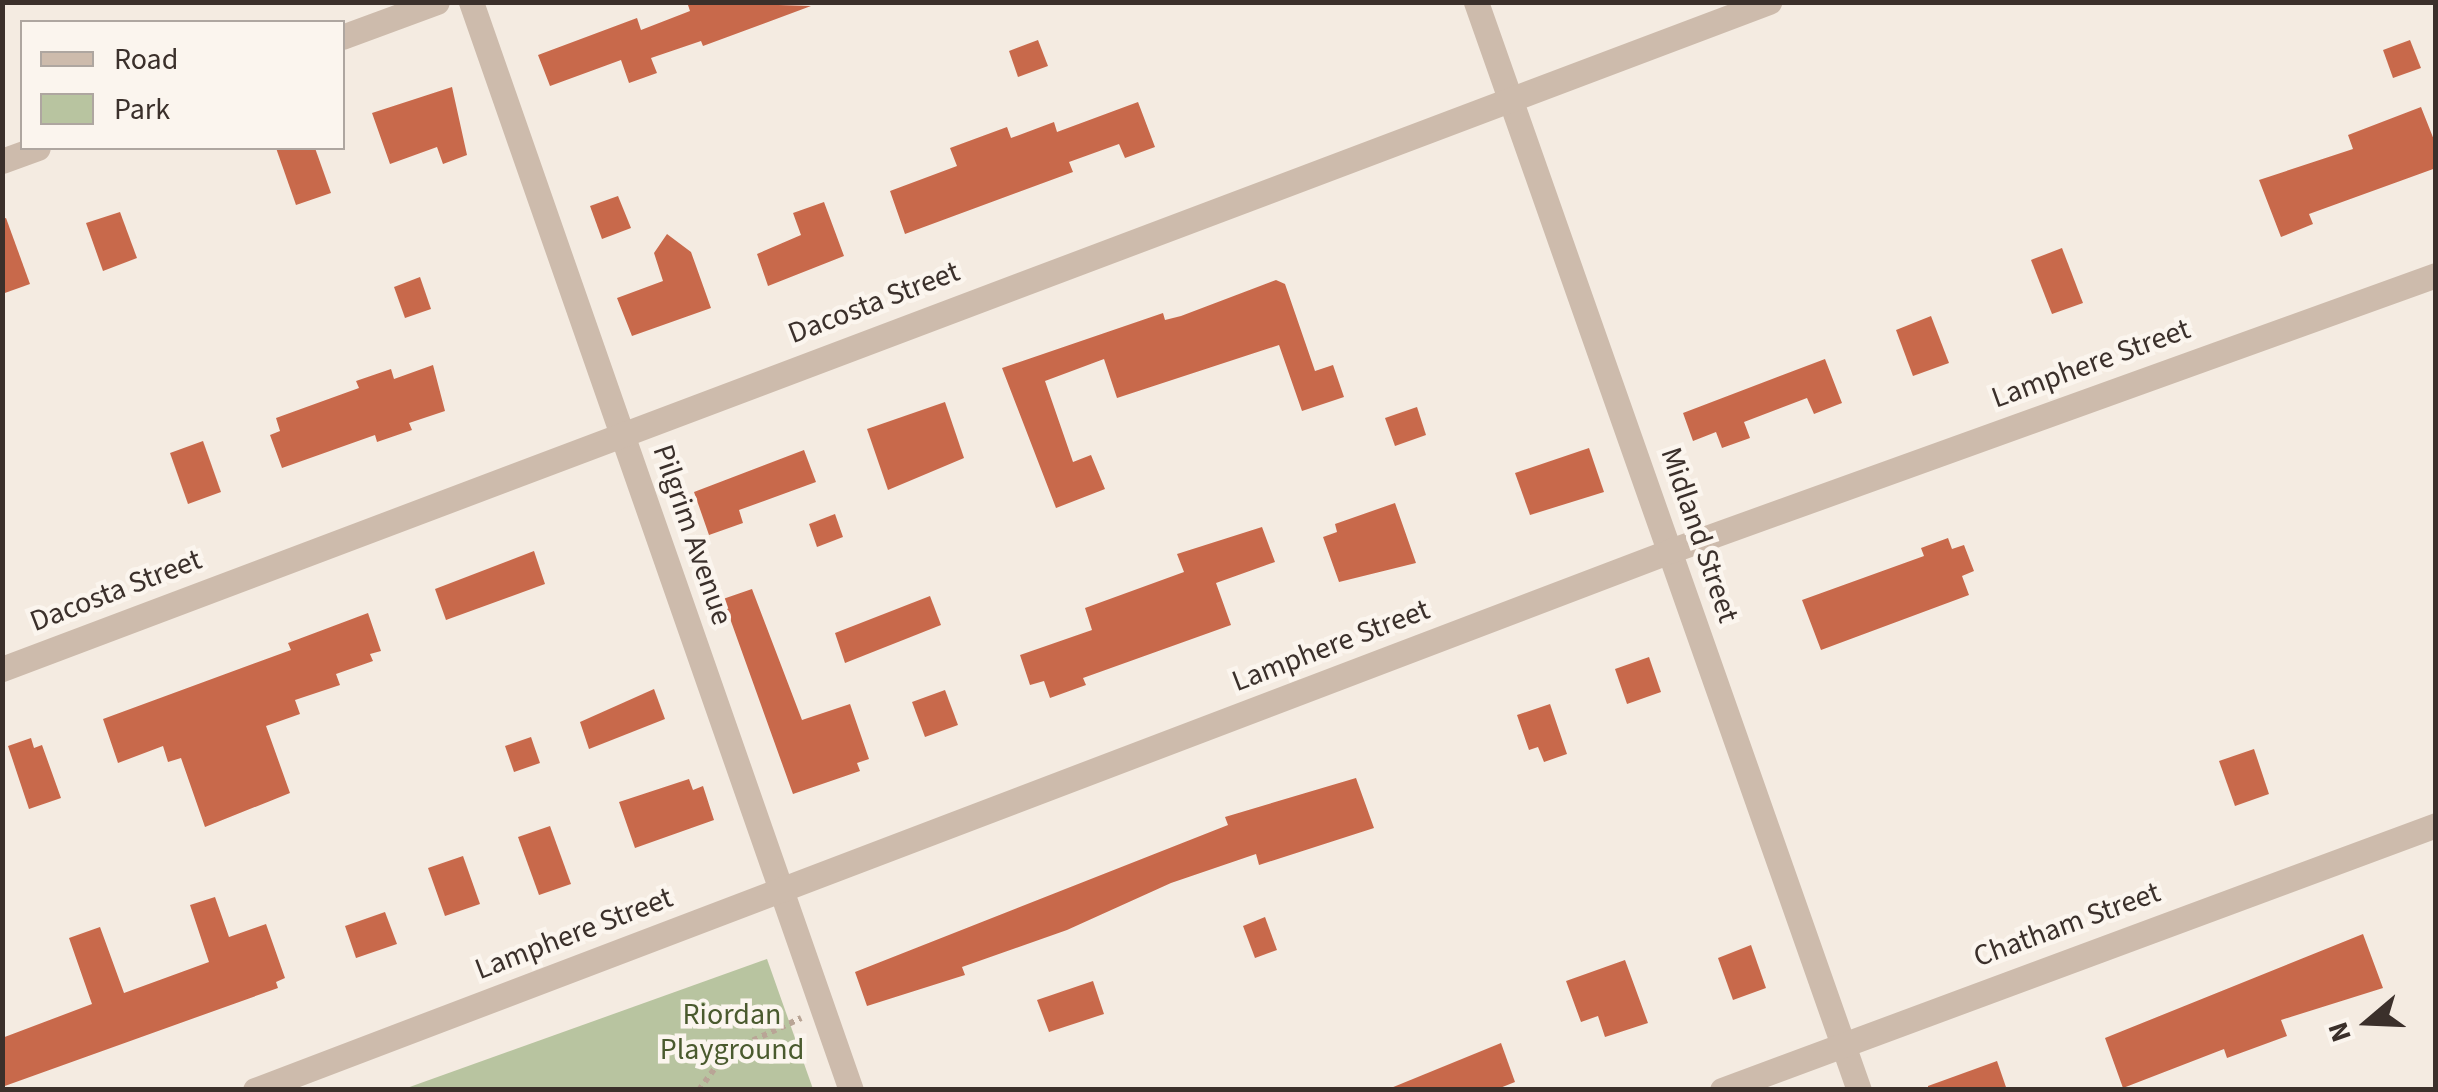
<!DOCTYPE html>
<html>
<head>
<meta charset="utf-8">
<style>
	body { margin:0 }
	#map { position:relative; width:2438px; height:1092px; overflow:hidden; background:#f4ebe1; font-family:"Source Sans 3",sans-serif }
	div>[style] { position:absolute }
	.green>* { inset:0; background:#b8c4a0 }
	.building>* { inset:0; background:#c8694b }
	.path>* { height:6px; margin-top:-3px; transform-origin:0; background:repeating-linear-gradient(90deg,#b9a596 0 5px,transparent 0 10px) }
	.minor>* { height:25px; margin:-12.5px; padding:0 12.5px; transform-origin:12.5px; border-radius:12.5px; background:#cdbbac }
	span { translate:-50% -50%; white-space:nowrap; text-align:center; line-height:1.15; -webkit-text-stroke:9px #fbf5ee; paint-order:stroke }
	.street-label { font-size:30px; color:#3b302b }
	.park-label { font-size:30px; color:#4a5a2e }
	.frame { position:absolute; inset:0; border:5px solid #3b302b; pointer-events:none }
	.legend { position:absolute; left:20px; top:20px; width:325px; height:130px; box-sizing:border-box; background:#fbf5ee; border:2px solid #aea6a0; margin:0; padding:12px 18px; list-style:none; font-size:30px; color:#3b302b }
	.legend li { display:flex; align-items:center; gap:20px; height:50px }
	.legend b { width:50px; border:2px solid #aea6a0 }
	.north { position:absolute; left:2318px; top:972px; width:100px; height:100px; -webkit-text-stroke:8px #fbf5ee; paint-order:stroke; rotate:251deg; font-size:28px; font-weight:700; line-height:40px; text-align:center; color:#3b302b }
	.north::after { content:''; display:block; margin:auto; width:35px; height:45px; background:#3b302b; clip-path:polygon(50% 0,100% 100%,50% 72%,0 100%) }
</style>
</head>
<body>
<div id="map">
	<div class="green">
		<div style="clip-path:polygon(767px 959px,813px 1089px,404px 1089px)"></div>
	</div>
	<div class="building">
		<div style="clip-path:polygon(687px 2px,811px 6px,703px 46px,701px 41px,651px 58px,657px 73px,629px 83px,621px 60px,550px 86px,538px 55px,637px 18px,641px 30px,690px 11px)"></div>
		<div style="clip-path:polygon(1038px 40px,1048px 66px,1018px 77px,1009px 51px)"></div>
		<div style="clip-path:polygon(2410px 40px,2421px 68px,2393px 78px,2383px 50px)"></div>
		<div style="clip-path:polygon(452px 87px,467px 155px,443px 164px,437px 147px,390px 164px,372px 113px)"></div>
		<div style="clip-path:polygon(1138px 102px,1155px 147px,1125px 158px,1119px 144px,1069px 162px,1073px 172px,905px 234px,890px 191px,957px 166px,950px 148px,1007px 127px,1011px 138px,1054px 122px,1057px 132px)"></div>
		<div style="clip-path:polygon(2421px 107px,2436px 145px,2436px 168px,2309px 214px,2313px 224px,2281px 237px,2259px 180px,2353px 149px,2348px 135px)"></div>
		<div style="clip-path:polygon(276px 148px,315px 148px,331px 193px,296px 205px)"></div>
		<div style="clip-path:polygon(618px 196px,631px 228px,602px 239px,590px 206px)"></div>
		<div style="clip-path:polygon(824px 202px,844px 256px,768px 286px,757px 254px,801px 235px,793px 213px)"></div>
		<div style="clip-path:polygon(120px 212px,137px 258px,103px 271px,86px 223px)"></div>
		<div style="clip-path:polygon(6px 218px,30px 284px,2px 294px,2px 219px)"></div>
		<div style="clip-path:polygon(667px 234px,691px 252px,711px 308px,632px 336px,617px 298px,663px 281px,654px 253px)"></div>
		<div style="clip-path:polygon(2062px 248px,2083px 303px,2052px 314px,2031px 260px)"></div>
		<div style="clip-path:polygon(420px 277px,431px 309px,405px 318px,394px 287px)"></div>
		<div style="clip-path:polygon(1276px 280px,1285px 284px,1315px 371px,1333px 365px,1344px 397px,1302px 411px,1279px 345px,1117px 398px,1104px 359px,1045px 381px,1073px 462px,1091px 455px,1105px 489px,1056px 508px,1002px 368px,1163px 313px,1165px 320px,1181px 316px)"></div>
		<div style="clip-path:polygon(1931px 316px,1949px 363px,1913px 376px,1896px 330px)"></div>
		<div style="clip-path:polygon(1825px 359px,1842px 403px,1814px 414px,1807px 398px,1744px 422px,1750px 438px,1722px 448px,1716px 432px,1693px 441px,1683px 413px)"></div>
		<div style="clip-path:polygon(433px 365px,445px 411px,409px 423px,412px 430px,377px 442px,375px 435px,282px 468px,270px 435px,280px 431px,276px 418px,359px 388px,356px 381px,391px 369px,394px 379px)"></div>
		<div style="clip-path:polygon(945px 402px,964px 458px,888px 490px,867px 429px)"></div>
		<div style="clip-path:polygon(1417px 407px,1426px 435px,1395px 446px,1385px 418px)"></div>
		<div style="clip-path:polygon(203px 441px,221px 492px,188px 504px,170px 453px)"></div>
		<div style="clip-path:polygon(1589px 448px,1604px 492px,1530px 515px,1515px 473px)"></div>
		<div style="clip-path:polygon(804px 450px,816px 482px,739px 510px,743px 523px,709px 535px,694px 492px)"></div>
		<div style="clip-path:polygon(1395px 503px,1416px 563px,1339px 582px,1323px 537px,1337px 532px,1335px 524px)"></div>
		<div style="clip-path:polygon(835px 514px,843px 537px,817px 547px,809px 524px)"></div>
		<div style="clip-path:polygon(1262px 527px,1275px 562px,1216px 583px,1231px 625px,1083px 678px,1086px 685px,1050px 698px,1044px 681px,1030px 685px,1020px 655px,1092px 630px,1085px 608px,1184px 572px,1177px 554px)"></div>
		<div style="clip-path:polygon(1948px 538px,1952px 549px,1964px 545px,1974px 571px,1962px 576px,1969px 595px,1821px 650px,1802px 600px,1924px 556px,1921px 548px)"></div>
		<div style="clip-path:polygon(534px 551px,545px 584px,446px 620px,435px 589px)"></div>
		<div style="clip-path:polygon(752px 589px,802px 720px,850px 704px,869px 759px,857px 763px,860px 771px,793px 794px,723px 599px)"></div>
		<div style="clip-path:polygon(930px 596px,941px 625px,845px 663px,835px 633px)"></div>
		<div style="clip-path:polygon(368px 613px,381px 651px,370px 654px,373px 661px,336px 674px,340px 685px,295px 700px,300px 714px,266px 726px,290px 793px,205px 827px,181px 758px,168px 762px,163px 746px,118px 763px,103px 719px,291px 650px,288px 643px)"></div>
		<div style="clip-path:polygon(1649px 657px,1661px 692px,1627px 704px,1615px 669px)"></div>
		<div style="clip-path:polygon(654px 689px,665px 719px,589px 749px,580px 722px)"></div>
		<div style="clip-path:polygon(945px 690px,958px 725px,925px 737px,912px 702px)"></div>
		<div style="clip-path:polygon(1550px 704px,1567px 754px,1544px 762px,1538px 747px,1529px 750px,1517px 715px)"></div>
		<div style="clip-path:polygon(531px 737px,540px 763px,514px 772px,505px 746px)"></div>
		<div style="clip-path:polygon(31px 738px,34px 748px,42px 745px,61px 798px,29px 809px,8px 746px)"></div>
		<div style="clip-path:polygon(2254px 749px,2269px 794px,2235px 806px,2219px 761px)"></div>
		<div style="clip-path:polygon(1356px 778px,1374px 828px,1259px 865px,1256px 854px,1171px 883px,1067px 930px,962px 967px,965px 975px,867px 1006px,855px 972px,1228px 825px,1225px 817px)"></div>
		<div style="clip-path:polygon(689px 779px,693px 790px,703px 786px,714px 820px,635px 848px,619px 802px)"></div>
		<div style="clip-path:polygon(550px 826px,571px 884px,539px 895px,518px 837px)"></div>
		<div style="clip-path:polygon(463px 856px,480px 904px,445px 916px,428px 868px)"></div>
		<div style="clip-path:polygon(215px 897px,229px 937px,266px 924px,285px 978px,276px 982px,278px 988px,2px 1087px,2px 1038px,92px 1004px,69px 938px,100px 927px,124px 993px,209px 962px,190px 905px)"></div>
		<div style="clip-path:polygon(385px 912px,397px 944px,356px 958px,345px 926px)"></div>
		<div style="clip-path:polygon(1265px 917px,1277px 950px,1255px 958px,1243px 926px)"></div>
		<div style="clip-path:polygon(2363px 934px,2383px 988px,2281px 1020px,2287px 1036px,2227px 1058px,2224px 1049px,2123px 1088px,2105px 1038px)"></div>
		<div style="clip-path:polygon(1751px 945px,1766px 988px,1733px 1000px,1718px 958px)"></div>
		<div style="clip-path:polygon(1625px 960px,1648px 1023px,1605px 1037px,1598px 1016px,1581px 1022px,1566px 981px)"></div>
		<div style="clip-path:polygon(1093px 981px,1104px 1014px,1049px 1032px,1037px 1000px)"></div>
		<div style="clip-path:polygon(1501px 1043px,1515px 1082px,1495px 1090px,1386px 1090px)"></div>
		<div style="clip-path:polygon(1997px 1061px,2007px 1090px,1928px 1090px,1928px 1086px)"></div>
	</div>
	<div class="path">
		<div style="left:699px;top:1090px;width:46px;rotate:-53.9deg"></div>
		<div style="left:726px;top:1053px;width:83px;rotate:-25deg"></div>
	</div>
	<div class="minor">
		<div style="left:471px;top:2px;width:1152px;rotate:70.75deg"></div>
		<div style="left:1476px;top:2px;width:1153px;rotate:70.61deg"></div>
		<div style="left:342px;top:37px;width:101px;rotate:-20.2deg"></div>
		<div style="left:2px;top:161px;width:38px;rotate:-20deg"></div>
		<div style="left:2px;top:669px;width:1889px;rotate:-20.68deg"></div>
		<div style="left:255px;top:1090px;width:1514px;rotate:-20.85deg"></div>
		<div style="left:1670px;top:551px;width:814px;rotate:-19.81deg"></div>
		<div style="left:1722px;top:1090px;width:762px;rotate:-20.36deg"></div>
	</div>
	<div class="street-label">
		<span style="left:874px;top:303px;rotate:-21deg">Dacosta Street</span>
		<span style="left:2091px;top:364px;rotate:-20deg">Lamphere Street</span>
		<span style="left:692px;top:535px;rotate:71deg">Pilgrim Avenue</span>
		<span style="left:1699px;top:535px;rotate:71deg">Midland Street</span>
		<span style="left:116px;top:591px;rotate:-21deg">Dacosta Street</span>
		<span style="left:1331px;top:646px;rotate:-21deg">Lamphere Street</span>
		<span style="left:2067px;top:925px;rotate:-20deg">Chatham Street</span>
		<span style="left:574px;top:934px;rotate:-21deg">Lamphere Street</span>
	</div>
	<div class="park-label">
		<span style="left:732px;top:1032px">Riordan<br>Playground</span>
	</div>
	<div class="frame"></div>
	<ul class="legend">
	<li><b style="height:12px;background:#cdbbac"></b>Road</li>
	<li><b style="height:28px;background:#b8c4a0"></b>Park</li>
	</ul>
	<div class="north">N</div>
</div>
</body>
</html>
